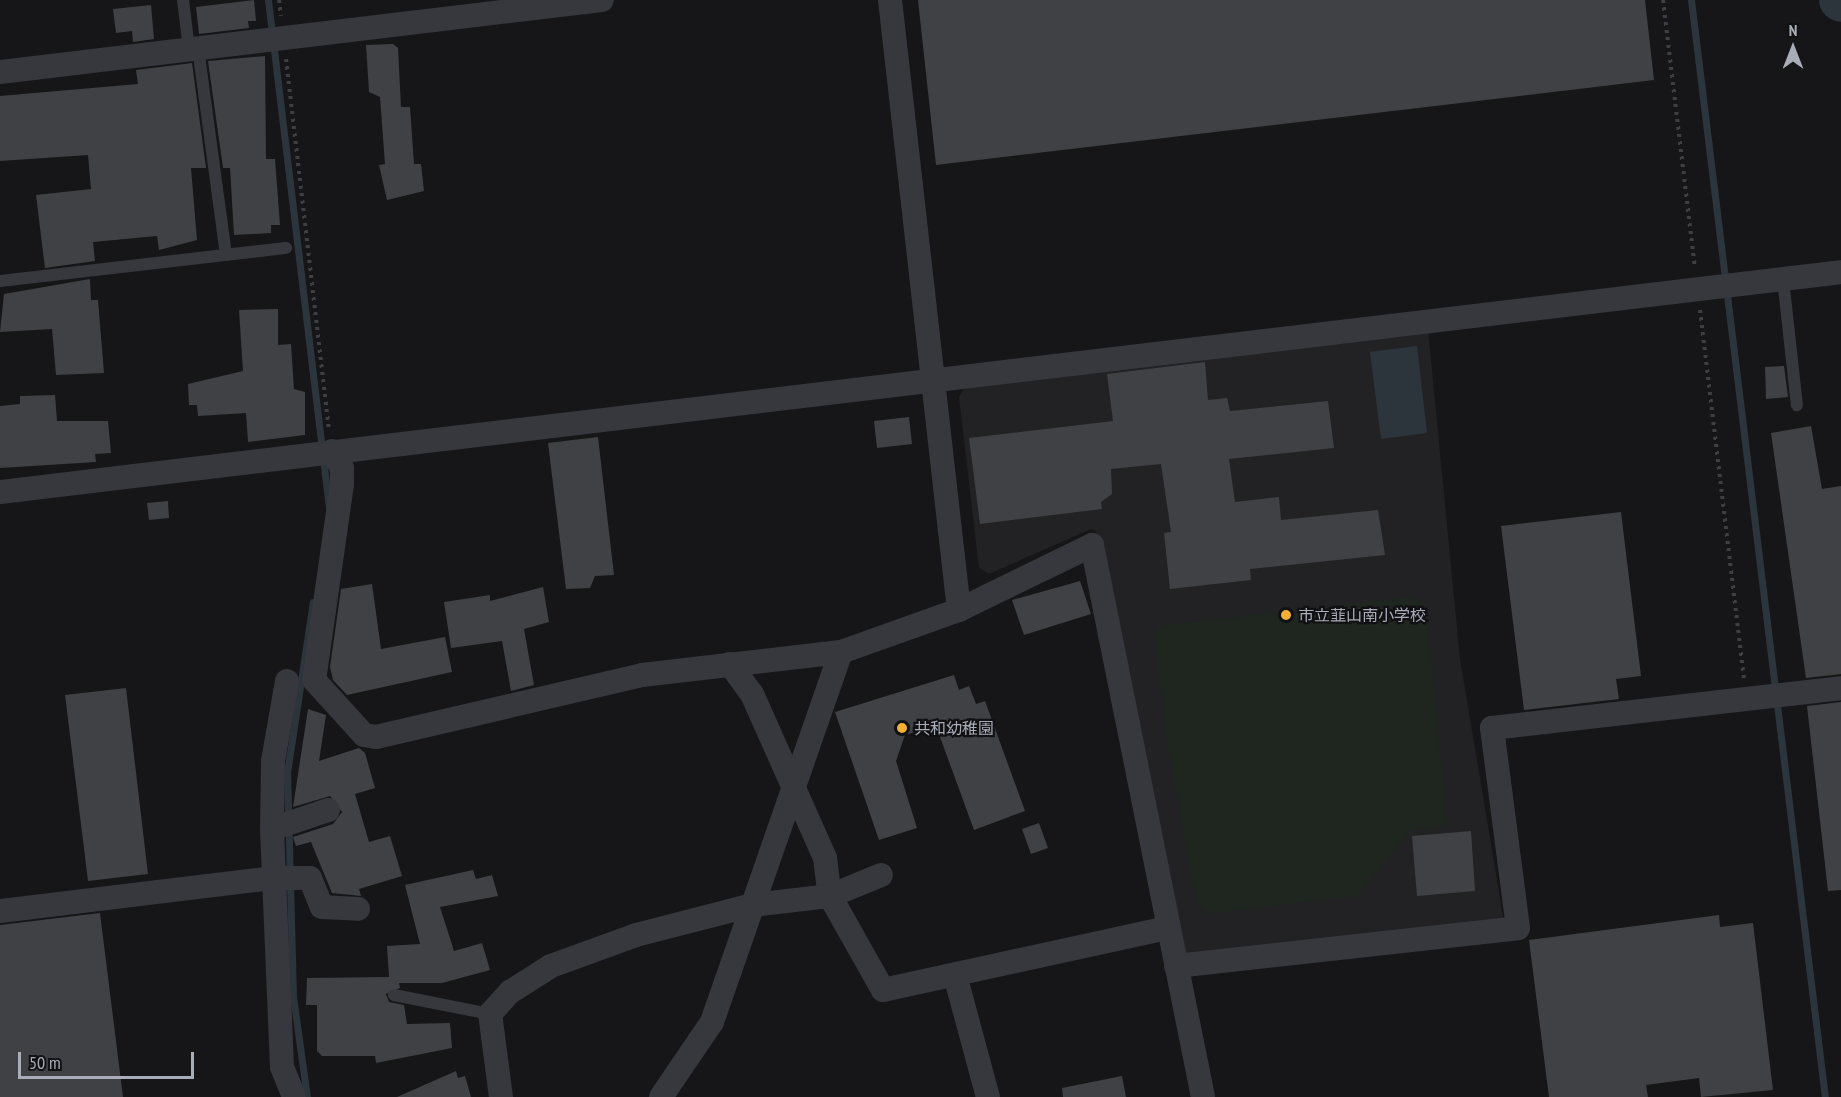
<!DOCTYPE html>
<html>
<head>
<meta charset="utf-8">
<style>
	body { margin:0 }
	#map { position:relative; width:1841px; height:1097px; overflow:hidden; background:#161618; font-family:"PT Sans Narrow","Noto Sans JP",sans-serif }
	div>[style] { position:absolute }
	.built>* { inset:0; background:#222225 }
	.green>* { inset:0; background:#1e261f }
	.water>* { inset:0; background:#2c353c }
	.stream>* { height:7px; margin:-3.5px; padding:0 3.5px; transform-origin:3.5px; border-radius:3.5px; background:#2c353c }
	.river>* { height:42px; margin:-21px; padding:0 21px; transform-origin:21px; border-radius:21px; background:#2c353c }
	.building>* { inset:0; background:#404145 }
	.path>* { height:4px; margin-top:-2px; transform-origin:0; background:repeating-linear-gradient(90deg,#3d3f44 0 3px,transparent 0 7.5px) }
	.lane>* { height:12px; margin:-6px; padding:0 6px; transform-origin:6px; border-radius:6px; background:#37383d }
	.street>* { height:24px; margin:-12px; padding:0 12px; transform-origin:12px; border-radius:12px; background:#37383d }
	.dots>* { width:16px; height:16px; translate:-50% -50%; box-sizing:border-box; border:3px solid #111113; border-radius:50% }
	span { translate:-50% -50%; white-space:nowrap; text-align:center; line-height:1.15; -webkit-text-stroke:4.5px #111113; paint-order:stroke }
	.poi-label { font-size:16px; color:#a8adb8 }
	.left { translate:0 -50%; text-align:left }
	.north { position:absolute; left:1763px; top:18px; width:60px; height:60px; -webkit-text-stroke:4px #111113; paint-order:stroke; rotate:0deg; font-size:16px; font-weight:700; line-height:24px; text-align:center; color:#a8adb8 }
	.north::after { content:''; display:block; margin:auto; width:21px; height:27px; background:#a8adb8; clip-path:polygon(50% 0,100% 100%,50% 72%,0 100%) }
	.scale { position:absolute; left:18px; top:1052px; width:176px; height:27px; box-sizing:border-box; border:3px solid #a8adb8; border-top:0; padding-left:8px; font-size:18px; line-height:21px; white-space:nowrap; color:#a8adb8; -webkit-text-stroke:4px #111113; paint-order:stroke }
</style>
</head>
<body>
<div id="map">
	<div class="built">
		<div style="clip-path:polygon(1428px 329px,1460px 659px,1504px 922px,1187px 958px,1096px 531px,1091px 529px,989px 574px,979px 568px,959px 397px,966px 385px)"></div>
	</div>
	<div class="green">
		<div style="clip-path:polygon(1408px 597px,1417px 601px,1428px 626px,1447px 825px,1409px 832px,1357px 896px,1209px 914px,1195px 899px,1165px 729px,1154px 633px,1158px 626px)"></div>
	</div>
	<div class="water">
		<div style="clip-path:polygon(1417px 346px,1427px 433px,1381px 439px,1370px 352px)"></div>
	</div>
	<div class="stream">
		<div style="left:268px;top:0;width:512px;rotate:83.15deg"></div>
		<div style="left:1691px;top:0;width:1105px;rotate:83.04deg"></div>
		<div style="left:307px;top:1097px;width:102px;rotate:-97.9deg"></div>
		<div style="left:293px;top:996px;width:223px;rotate:-91.5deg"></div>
		<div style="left:287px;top:773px;width:173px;rotate:-81.4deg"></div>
	</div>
	<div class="river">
		<div style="left:1840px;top:0;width:1px;rotate:45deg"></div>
	</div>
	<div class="building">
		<div style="clip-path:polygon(254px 0,256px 21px,248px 21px,249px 28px,199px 34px,196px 7px)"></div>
		<div style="clip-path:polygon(918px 0,1645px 0,1654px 80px,936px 165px)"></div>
		<div style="clip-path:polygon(151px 5px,154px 39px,133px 42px,132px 31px,116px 33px,113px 9px)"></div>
		<div style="clip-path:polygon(393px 44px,398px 48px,401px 107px,410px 107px,414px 164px,421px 164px,424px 191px,387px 200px,379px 165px,385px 164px,380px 97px,369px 92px,366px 45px)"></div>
		<div style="clip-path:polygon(265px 56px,266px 159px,275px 159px,280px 225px,271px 225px,271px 233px,234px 235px,230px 168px,223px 168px,208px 61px)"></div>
		<div style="clip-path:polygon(192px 63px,206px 168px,191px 168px,197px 240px,159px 250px,157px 236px,93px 242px,95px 261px,45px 268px,36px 195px,91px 189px,88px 155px,0 161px,0 96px,138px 84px,136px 70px)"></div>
		<div style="clip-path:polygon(90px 279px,91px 300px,98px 300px,104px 373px,56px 375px,52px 329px,0 332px,4px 294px)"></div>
		<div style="clip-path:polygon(278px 309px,278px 345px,291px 344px,294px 389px,305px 392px,305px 435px,248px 442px,246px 413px,198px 416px,197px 405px,189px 405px,188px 384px,243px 371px,239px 310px)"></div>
		<div style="clip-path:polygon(1205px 362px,1208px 400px,1227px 398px,1230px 411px,1328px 401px,1334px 448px,1229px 459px,1235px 502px,1279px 497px,1281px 520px,1378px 510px,1385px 555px,1250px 569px,1251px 580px,1170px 589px,1164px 533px,1171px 532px,1161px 464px,1111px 469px,1112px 494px,1101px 502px,1102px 509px,980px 524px,969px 438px,1113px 421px,1107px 374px)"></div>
		<div style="clip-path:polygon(1784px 366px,1788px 397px,1766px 399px,1765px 367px)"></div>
		<div style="clip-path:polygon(55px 395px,57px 421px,108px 421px,111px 453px,95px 454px,96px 462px,0 468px,0 406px,20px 404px,20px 396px)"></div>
		<div style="clip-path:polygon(909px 417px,912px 444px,877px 448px,874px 421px)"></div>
		<div style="clip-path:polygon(1811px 426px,1822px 489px,1841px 486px,1841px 674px,1806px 678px,1771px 433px)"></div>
		<div style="clip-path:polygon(598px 437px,614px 575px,595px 576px,590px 588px,566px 589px,548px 443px)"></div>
		<div style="clip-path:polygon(168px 501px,169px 518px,149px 520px,147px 503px)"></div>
		<div style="clip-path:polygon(1621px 512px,1641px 676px,1616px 679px,1619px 699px,1524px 710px,1501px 526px)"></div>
		<div style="clip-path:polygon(1080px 581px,1091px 614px,1024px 635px,1012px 600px)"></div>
		<div style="clip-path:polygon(372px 584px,381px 649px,445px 637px,452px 672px,347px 695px,333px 680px,330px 667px,341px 589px)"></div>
		<div style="clip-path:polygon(543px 587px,549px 622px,524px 629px,534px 685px,511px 691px,502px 641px,451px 648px,444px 602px,490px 595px,490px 601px)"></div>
		<div style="clip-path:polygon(954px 675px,959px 690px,969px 686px,976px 704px,985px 701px,1025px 811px,974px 830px,936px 726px,905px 735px,896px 761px,917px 828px,879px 840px,835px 712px)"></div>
		<div style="clip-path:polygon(126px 688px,148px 874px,88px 881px,65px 695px)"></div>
		<div style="clip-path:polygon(1841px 702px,1841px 890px,1828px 891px,1807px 706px)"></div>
		<div style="clip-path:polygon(308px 709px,326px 715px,319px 761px,359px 748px,365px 753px,375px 788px,355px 794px,369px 842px,390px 836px,402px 876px,359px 889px,361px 896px,332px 893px,311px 842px,296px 846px,293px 837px,333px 824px,342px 812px,330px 796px,293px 807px)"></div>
		<div style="clip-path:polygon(1039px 823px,1048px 848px,1031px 854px,1022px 829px)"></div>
		<div style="clip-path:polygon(1471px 831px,1475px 891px,1417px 896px,1412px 836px)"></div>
		<div style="clip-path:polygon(473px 870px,476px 879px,492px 875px,498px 896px,440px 907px,454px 951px,482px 943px,490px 970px,442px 983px,399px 983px,400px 988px,386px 994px,389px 1002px,404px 1005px,407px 1024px,450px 1023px,452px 1048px,376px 1063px,375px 1056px,322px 1056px,317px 1051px,317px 1005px,306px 1005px,307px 978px,389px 977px,387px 946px,420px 944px,405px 885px)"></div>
		<div style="clip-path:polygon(100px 913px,123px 1097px,0 1097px,0 925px)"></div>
		<div style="clip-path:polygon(1719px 915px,1720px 927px,1753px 923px,1773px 1090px,1701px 1097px,1699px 1078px,1646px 1085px,1648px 1097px,1549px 1097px,1529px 940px)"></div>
		<div style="clip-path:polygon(456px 1071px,458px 1078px,465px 1076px,471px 1097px,397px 1097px)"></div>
		<div style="clip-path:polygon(1122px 1076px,1126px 1097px,1063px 1097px,1062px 1088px)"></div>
	</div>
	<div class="path">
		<div style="left:279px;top:0;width:16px;rotate:83deg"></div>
		<div style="left:1663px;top:0;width:269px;rotate:83.2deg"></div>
		<div style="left:286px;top:59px;width:373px;rotate:83.4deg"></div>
		<div style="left:1700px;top:310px;width:371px;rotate:83.2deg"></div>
	</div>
	<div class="lane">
		<div style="left:183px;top:0;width:49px;rotate:83deg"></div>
		<div style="left:198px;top:48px;width:209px;rotate:82.3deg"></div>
		<div style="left:1783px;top:279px;width:127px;rotate:83.7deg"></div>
		<div style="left:0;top:281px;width:288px;rotate:-6.6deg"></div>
		<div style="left:394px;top:995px;width:98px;rotate:11.2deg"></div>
	</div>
	<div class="street">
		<div style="left:890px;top:0;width:614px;rotate:83.55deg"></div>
		<div style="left:0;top:72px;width:606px;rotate:-6.82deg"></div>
		<div style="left:332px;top:451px;width:20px;rotate:60deg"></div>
		<div style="left:342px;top:468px;width:16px;rotate:90deg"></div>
		<div style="left:342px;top:484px;width:198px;rotate:98.1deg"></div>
		<div style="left:314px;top:680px;width:74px;rotate:47.7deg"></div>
		<div style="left:364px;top:735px;width:12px;rotate:9deg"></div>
		<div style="left:376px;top:737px;width:273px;rotate:-13.1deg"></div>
		<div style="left:642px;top:675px;width:200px;rotate:-6.6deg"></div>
		<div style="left:841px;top:652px;width:125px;rotate:-19.6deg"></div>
		<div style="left:959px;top:610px;width:148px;rotate:-26deg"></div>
		<div style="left:1092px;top:545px;width:563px;rotate:78.63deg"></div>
		<div style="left:0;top:492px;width:1854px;rotate:-6.81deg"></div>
		<div style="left:730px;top:664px;width:37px;rotate:54deg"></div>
		<div style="left:752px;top:694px;width:180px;rotate:66deg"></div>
		<div style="left:825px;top:858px;width:38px;rotate:83deg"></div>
		<div style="left:830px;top:896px;width:108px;rotate:60.6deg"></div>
		<div style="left:883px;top:990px;width:292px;rotate:-12.3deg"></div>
		<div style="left:287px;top:681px;width:81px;rotate:99.9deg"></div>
		<div style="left:273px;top:761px;width:68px;rotate:90.8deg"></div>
		<div style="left:272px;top:829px;width:238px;rotate:87.6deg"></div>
		<div style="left:282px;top:1067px;width:32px;rotate:68deg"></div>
		<div style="left:272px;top:829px;width:59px;rotate:-18.7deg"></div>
		<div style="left:0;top:911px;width:276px;rotate:-6.9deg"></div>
		<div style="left:274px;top:878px;width:36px"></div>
		<div style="left:310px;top:878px;width:31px;rotate:68deg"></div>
		<div style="left:322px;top:907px;width:36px;rotate:3deg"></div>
		<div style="left:1176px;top:966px;width:344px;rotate:-6.3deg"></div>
		<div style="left:1518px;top:928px;width:202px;rotate:-97.4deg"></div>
		<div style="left:1492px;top:728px;width:351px;rotate:-6.5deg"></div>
		<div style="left:955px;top:975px;width:126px;rotate:74.9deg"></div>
		<div style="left:501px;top:1097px;width:84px;rotate:-97.5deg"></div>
		<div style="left:490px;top:1014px;width:30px;rotate:-48deg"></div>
		<div style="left:510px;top:992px;width:49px;rotate:-32.4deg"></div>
		<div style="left:551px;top:966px;width:90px;rotate:-20deg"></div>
		<div style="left:636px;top:935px;width:121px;rotate:-14.4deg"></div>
		<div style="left:753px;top:905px;width:78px;rotate:-6.7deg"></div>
		<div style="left:830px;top:896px;width:55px;rotate:-22.4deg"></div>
		<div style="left:661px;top:1097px;width:91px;rotate:-55.8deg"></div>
		<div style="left:712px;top:1022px;width:392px;rotate:-70.8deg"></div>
	</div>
	<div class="dots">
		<div style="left:1286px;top:615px;background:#f2b134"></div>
		<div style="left:902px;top:728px;background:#f2b134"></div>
	</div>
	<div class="poi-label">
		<span class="left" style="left:1298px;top:615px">市立韮山南小学校</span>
		<span class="left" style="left:914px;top:728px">共和幼稚園</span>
	</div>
	<div class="north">N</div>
	<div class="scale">50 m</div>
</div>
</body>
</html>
